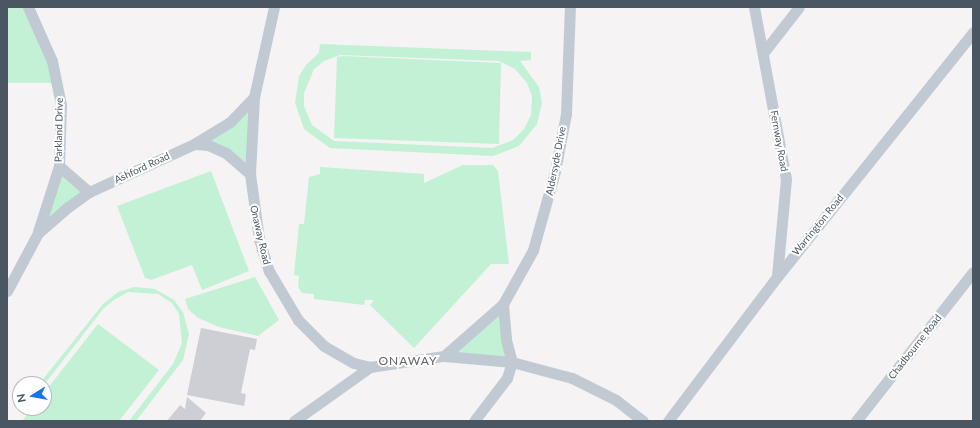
<!DOCTYPE html>
<html>
<head>
<meta charset="utf-8">
<style>
	body { margin:0 }
	#map { position:relative; width:980px; height:428px; overflow:hidden; background:#f5f3f3; font-family:Lato,sans-serif }
	div>[style] { position:absolute }
	.green>* { inset:0; background:#c3f1d5 }
	.building>* { inset:0; background:#cdcfd5 }
	.street>* { height:11px; margin:-5.5px; padding:0 5.5px; transform-origin:5.5px; border-radius:5.5px; background:#c1cad2 }
	span { translate:-50% -50%; white-space:nowrap; text-align:center; line-height:1.15; -webkit-text-stroke:4px #fff; paint-order:stroke }
	.street-label { font-size:10px; color:#4a5661 }
	.quarter-label { font-size:12px; color:#5f6368; letter-spacing:1px }
	.frame { position:absolute; inset:0; border:8px solid #4a5661; pointer-events:none }
	.north { position:absolute; left:12px; top:376px; width:40px; height:40px; box-sizing:border-box; background:#fff; border:1px solid #b7bbc0; border-radius:50%; rotate:259deg; font-size:11px; font-weight:700; line-height:16px; text-align:center; color:#4a5661 }
	.north::after { content:''; display:block; margin:auto; width:14px; height:18px; background:#1a73e8; clip-path:polygon(50% 0,100% 100%,50% 72%,0 100%) }
</style>
</head>
<body>
<div id="map">
	<div class="green">
		<div style="clip-path:polygon(7px 7px,28px 7px,58px 83px,7px 83px)"></div>
		<div style="clip-path:polygon(evenodd,320px 44px,531px 52px,531px 60px,520px 61px,539px 87px,542px 103px,537px 124px,519px 146px,493px 156px,330px 148px,304px 129px,295px 103px,299px 76px,306px 65px,319px 53px,320px 44px,340px 55px,499px 61px,515px 69px,527px 83px,532px 96px,531px 115px,524px 129px,513px 140px,492px 148px,334px 141px,312px 125px,304px 106px,304px 93px,314px 69px,324px 61px,340px 55px)"></div>
		<div style="clip-path:polygon(343px 56px,501px 63px,499px 144px,334px 138px,337px 57px)"></div>
		<div style="clip-path:polygon(254px 97px,250px 174px,237px 160px,194px 144px)"></div>
		<div style="clip-path:polygon(463px 165px,493px 165px,498px 171px,509px 264px,491px 264px,414px 348px,370px 305px,374px 300px,365px 300px,364px 305px,314px 299px,314px 294px,302px 293px,298px 287px,299px 276px,294px 275px,299px 224px,304px 224px,309px 177px,320px 174px,320px 167px,424px 174px,424px 183px)"></div>
		<div style="clip-path:polygon(59px 166px,89px 192px,38px 233px)"></div>
		<div style="clip-path:polygon(211px 171px,249px 271px,202px 290px,192px 265px,151px 280px,145px 278px,117px 206px)"></div>
		<div style="clip-path:polygon(255px 277px,279px 320px,258px 336px,219px 327px,198px 318px,188px 309px,185px 299px)"></div>
		<div style="clip-path:polygon(134px 287px,155px 289px,174px 300px,183px 312px,189px 334px,183px 360px,136px 421px,129px 421px,173px 364px,182px 343px,179px 314px,172px 303px,158px 294px,128px 292px,114px 300px,103px 309px,44px 385px,39px 384px,103px 304px,118px 292px)"></div>
		<div style="clip-path:polygon(503px 304px,512px 362px,444px 356px)"></div>
		<div style="clip-path:polygon(98px 324px,159px 370px,119px 421px,22px 421px,32px 408px,44px 408px,44px 393px)"></div>
	</div>
	<div class="building">
		<div style="clip-path:polygon(201px 328px,257px 339px,255px 350px,250px 349px,241px 393px,246px 394px,244px 406px,187px 395px)"></div>
		<div style="clip-path:polygon(187px 397px,206px 413px,200px 421px,167px 421px,180px 405px,185px 409px)"></div>
	</div>
	<div class="street">
		<div style="left:28px;top:7px;width:59px;rotate:66deg"></div>
		<div style="left:52px;top:61px;width:45px;rotate:78.4deg"></div>
		<div style="left:61px;top:105px;width:61px;rotate:91.9deg"></div>
		<div style="left:59px;top:166px;width:69px;rotate:107.7deg"></div>
		<div style="left:274px;top:7px;width:92px;rotate:102.5deg"></div>
		<div style="left:254px;top:97px;width:77px;rotate:93deg"></div>
		<div style="left:250px;top:174px;width:66px;rotate:82.1deg"></div>
		<div style="left:259px;top:239px;width:34px;rotate:73deg"></div>
		<div style="left:269px;top:271px;width:57px;rotate:59.4deg"></div>
		<div style="left:298px;top:320px;width:37px;rotate:45deg"></div>
		<div style="left:324px;top:346px;width:34px;rotate:30deg"></div>
		<div style="left:354px;top:363px;width:16px;rotate:14deg"></div>
		<div style="left:370px;top:367px;width:75px;rotate:-8.5deg"></div>
		<div style="left:444px;top:356px;width:68px;rotate:5deg"></div>
		<div style="left:512px;top:362px;width:62px;rotate:14.9deg"></div>
		<div style="left:572px;top:378px;width:49px;rotate:26.6deg"></div>
		<div style="left:616px;top:400px;width:34px;rotate:38deg"></div>
		<div style="left:754px;top:7px;width:175px;rotate:79.5deg"></div>
		<div style="left:786px;top:179px;width:97px;rotate:95.3deg"></div>
		<div style="left:763px;top:53px;width:58px;rotate:-52deg"></div>
		<div style="left:195px;top:144px;width:13px;rotate:4deg"></div>
		<div style="left:208px;top:145px;width:20px;rotate:24deg"></div>
		<div style="left:226px;top:153px;width:32px;rotate:41deg"></div>
		<div style="left:59px;top:166px;width:40px;rotate:41deg"></div>
		<div style="left:7px;top:291px;width:66px;rotate:-61.9deg"></div>
		<div style="left:38px;top:233px;width:35px;rotate:-41deg"></div>
		<div style="left:64px;top:210px;width:31px;rotate:-36deg"></div>
		<div style="left:89px;top:192px;width:115px;rotate:-24.6deg"></div>
		<div style="left:194px;top:144px;width:42px;rotate:-31.4deg"></div>
		<div style="left:230px;top:122px;width:35px;rotate:-46deg"></div>
		<div style="left:503px;top:304px;width:36px;rotate:85deg"></div>
		<div style="left:506px;top:340px;width:23px;rotate:75deg"></div>
		<div style="left:444px;top:356px;width:79px;rotate:-41.4deg"></div>
		<div style="left:503px;top:304px;width:62px;rotate:-60.9deg"></div>
		<div style="left:533px;top:250px;width:82px;rotate:-74.4deg"></div>
		<div style="left:555px;top:171px;width:58px;rotate:-79.1deg"></div>
		<div style="left:566px;top:114px;width:107px;rotate:-87.9deg"></div>
		<div style="left:294px;top:421px;width:93px;rotate:-35.4deg"></div>
		<div style="left:474px;top:421px;width:54px;rotate:-52.5deg"></div>
		<div style="left:507px;top:378px;width:17px;rotate:-73deg"></div>
		<div style="left:668px;top:421px;width:181px;rotate:-52.9deg"></div>
		<div style="left:777px;top:277px;width:314px;rotate:-51.3deg"></div>
		<div style="left:856px;top:421px;width:189px;rotate:-51.9deg"></div>
	</div>
	<div class="street-label">
		<span style="left:59px;top:130px;rotate:-89deg">Parkland Drive</span>
		<span style="left:779px;top:141px;rotate:80deg">Fernway Road</span>
		<span style="left:556px;top:161px;rotate:-79deg">Aldersyde Drive</span>
		<span style="left:142px;top:168px;rotate:-25deg">Ashford Road</span>
		<span style="left:818px;top:225px;rotate:-51deg">Warrington Road</span>
		<span style="left:260px;top:235px;rotate:77deg">Onaway Road</span>
		<span style="left:915px;top:347px;rotate:-52deg">Chadbourne Road</span>
	</div>
	<div class="quarter-label">
		<span style="left:408px;top:361px">ONAWAY</span>
	</div>
	<div class="frame"></div>
	<div class="north">N</div>
</div>
</body>
</html>
